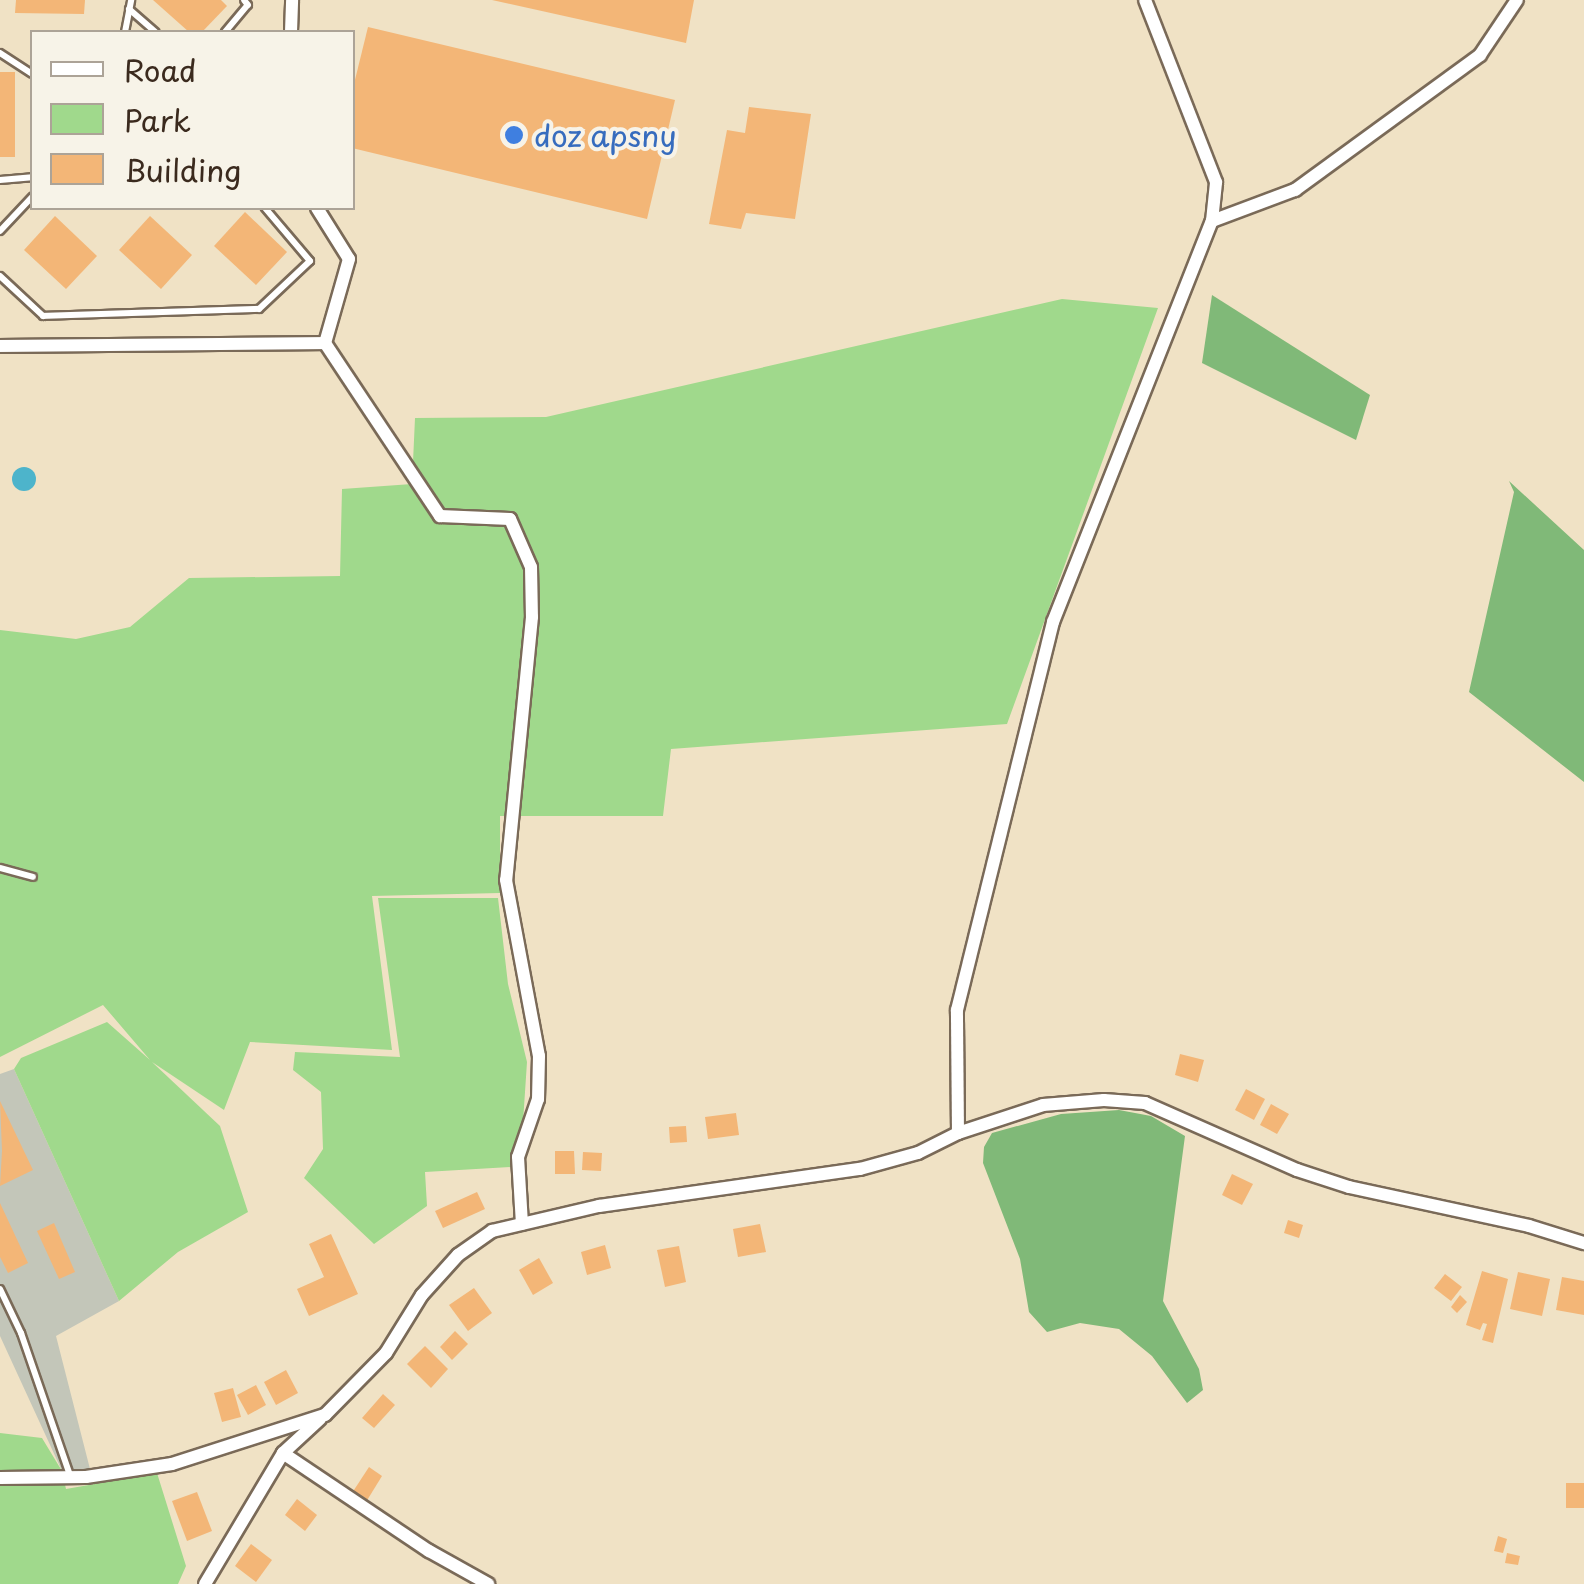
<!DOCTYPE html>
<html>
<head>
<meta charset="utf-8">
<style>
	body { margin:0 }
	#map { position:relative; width:1584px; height:1584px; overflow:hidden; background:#f0e2c5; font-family:"Playpen Sans",sans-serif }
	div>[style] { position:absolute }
	.industrial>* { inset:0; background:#c3c6b9 }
	.green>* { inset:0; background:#a0d98c }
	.forest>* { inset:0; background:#80b978 }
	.water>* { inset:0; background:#4db4cb }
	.round { border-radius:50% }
	.building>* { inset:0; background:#f3b677 }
	.roads { filter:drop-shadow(2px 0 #7a6a58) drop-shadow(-2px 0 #7a6a58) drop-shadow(0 2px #7a6a58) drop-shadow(0 -2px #7a6a58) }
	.service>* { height:6px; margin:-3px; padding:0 3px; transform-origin:3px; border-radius:3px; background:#fff }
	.minor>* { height:12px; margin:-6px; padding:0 6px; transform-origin:6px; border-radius:6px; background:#fff }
	.dots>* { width:28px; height:28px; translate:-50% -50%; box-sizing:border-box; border:5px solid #f7f3e8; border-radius:50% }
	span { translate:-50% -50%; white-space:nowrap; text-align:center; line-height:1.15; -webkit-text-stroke:8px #f7f3e8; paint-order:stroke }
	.shop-label { font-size:30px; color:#366cbe }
	.left { translate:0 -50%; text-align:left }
	.legend { position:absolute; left:30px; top:30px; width:325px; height:180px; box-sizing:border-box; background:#f7f3e8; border:2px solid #aca397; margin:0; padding:12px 18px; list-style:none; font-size:30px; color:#3b2a1e }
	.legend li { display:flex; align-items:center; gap:20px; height:50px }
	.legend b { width:50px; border:2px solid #aca397 }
</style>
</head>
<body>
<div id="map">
	<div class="industrial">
		<div style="clip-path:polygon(14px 1069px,119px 1301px,56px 1336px,90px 1469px,62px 1471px,0 1336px,0 1074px)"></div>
	</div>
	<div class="green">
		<div style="clip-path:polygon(1062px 299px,1158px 308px,1007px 724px,671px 749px,663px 816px,500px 816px,500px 893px,372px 896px,392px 1050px,250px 1042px,224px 1110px,152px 1062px,220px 1126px,248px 1212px,178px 1252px,119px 1301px,14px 1069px,21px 1058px,107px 1022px,150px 1060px,103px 1005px,0 1057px,0 630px,76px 639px,130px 627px,189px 578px,340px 576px,342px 489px,412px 484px,415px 418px,546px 417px)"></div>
		<div style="clip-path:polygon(378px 898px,498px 898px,508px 984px,527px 1062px,523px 1122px,511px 1167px,425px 1172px,427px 1206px,374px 1244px,304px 1178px,323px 1149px,321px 1092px,293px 1070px,295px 1052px,400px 1057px)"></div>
		<div style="clip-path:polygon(0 1433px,42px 1438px,62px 1471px,66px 1489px,157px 1473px,186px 1566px,178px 1584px,0 1584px)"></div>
	</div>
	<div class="forest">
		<div style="clip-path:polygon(1212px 295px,1370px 395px,1356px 440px,1202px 363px)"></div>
		<div style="clip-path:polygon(1509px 481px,1584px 550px,1584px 782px,1469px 692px,1514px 492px)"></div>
		<div style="clip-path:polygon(1119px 1110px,1151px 1116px,1185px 1136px,1163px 1301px,1199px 1369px,1203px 1390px,1187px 1403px,1152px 1356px,1119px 1329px,1080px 1323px,1047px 1332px,1029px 1312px,1020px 1259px,983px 1163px,984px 1147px,992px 1133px,1061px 1114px)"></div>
	</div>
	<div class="water">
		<div class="round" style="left:12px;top:467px;width:24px;height:24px"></div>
	</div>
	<div class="building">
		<div style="clip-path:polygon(16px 0,85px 0,84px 14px,15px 13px)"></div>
		<div style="clip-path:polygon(153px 0,221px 0,227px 6px,202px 32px,189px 32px)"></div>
		<div style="clip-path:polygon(492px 0,694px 0,686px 43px)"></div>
		<div style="clip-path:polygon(368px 27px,675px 100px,647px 219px,352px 148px,352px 92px)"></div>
		<div style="clip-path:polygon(0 72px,15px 72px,15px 157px,0 157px)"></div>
		<div style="clip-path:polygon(749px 107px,811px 114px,795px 219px,746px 213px,741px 229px,709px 224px,727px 130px,745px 133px)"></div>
		<div style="clip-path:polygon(245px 212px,287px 252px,256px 285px,214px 246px)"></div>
		<div style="clip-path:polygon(55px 216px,97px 256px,66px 289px,24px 250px)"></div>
		<div style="clip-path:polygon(150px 216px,192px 255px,161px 289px,119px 250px)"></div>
		<div style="clip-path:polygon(1180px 1054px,1204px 1060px,1198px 1082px,1175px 1075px)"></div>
		<div style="clip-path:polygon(1246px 1089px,1265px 1099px,1254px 1120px,1235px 1110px)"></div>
		<div style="clip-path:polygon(0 1101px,33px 1170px,0 1186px,2px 1151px)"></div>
		<div style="clip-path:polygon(1271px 1104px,1289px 1114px,1277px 1134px,1260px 1125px)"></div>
		<div style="clip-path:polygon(736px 1113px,739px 1135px,708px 1139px,705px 1117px)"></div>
		<div style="clip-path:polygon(686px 1126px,687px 1142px,670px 1143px,669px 1127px)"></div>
		<div style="clip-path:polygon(555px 1151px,574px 1151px,575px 1174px,555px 1174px)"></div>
		<div style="clip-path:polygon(583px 1152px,602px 1153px,601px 1171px,582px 1170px)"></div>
		<div style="clip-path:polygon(1232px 1174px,1253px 1184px,1242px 1205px,1222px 1195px)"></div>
		<div style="clip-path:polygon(477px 1192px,485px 1209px,443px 1228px,435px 1211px)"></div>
		<div style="clip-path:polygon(0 1203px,28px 1263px,8px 1273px,0 1257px)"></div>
		<div style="clip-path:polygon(1288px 1220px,1303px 1225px,1299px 1238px,1284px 1233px)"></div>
		<div style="clip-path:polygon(54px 1223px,75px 1272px,59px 1279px,37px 1231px)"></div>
		<div style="clip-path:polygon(760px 1224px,766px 1252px,738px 1257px,733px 1229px)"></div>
		<div style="clip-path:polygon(331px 1234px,358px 1294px,309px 1316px,297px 1289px,324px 1277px,309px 1244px)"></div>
		<div style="clip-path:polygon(605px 1245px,611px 1268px,587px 1275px,581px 1252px)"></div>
		<div style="clip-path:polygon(679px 1246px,686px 1282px,665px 1287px,657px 1250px)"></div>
		<div style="clip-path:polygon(539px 1258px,553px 1283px,533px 1295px,519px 1270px)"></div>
		<div style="clip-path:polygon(1482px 1271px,1508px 1279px,1493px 1343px,1482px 1340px,1487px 1324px,1483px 1323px,1480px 1330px,1466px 1325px)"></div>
		<div style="clip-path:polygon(1518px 1272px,1550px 1279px,1542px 1316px,1510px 1309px)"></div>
		<div style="clip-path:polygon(1445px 1274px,1462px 1287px,1451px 1301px,1434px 1288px)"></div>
		<div style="clip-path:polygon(1562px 1277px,1584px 1281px,1584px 1315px,1556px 1310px)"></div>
		<div style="clip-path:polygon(474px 1288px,492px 1313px,468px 1331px,449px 1305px)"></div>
		<div style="clip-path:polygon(1460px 1295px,1467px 1302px,1457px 1313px,1451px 1307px)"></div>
		<div style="clip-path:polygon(455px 1331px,468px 1344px,452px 1360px,440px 1347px)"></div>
		<div style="clip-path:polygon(425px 1346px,448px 1369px,431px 1388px,407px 1364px)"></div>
		<div style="clip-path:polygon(286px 1370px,298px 1393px,276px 1405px,264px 1382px)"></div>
		<div style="clip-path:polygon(256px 1385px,266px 1405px,248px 1415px,237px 1395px)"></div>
		<div style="clip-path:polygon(233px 1388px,241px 1417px,222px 1422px,214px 1393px)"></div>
		<div style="clip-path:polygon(383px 1394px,395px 1405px,374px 1428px,362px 1418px)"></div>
		<div style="clip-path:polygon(369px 1467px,382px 1476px,366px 1502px,352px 1493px)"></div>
		<div style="clip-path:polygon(1566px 1483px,1584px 1483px,1584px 1508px,1566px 1508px)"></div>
		<div style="clip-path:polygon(197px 1492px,212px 1531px,187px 1541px,172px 1501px)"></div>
		<div style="clip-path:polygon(297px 1499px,317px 1515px,305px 1531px,285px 1515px)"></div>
		<div style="clip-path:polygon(1498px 1536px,1507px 1539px,1503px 1553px,1494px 1551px)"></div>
		<div style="clip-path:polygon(251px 1544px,272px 1560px,256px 1582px,235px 1566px)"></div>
		<div style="clip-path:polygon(1507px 1553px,1520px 1556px,1518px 1565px,1505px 1563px)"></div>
	</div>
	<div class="roads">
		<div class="service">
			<div style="left:129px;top:9px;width:35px;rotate:41deg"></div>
			<div style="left:125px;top:32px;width:33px;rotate:-79deg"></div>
			<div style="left:225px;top:32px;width:35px;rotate:-50deg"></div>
			<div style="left:248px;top:5px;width:6px;rotate:-129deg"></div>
			<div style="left:0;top:53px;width:38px;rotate:33deg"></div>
			<div style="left:0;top:180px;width:32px;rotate:-5deg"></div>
			<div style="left:0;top:231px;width:47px;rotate:-46.7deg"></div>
			<div style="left:0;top:276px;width:59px;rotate:42.9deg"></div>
			<div style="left:43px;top:316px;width:216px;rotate:-1.9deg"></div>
			<div style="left:259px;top:309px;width:70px;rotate:-43.3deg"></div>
			<div style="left:310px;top:261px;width:70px;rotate:-130.3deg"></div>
			<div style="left:0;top:868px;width:34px;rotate:15deg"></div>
			<div style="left:0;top:1289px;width:49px;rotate:64.5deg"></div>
			<div style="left:21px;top:1333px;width:150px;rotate:71deg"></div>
		</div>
		<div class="minor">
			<div style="left:291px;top:32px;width:32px;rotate:-88deg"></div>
			<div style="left:317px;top:208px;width:60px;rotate:57.9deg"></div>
			<div style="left:349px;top:259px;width:87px;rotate:105.9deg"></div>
			<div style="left:1212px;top:221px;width:89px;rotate:-20.5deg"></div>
			<div style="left:1295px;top:190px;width:229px;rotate:-36.1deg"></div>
			<div style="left:1480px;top:55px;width:66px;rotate:-56.1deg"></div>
			<div style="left:0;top:346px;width:325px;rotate:-0.5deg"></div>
			<div style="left:325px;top:343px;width:208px;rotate:56.4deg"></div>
			<div style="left:440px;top:516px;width:70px;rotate:2.5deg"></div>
			<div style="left:510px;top:519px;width:52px;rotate:66.4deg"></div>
			<div style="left:531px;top:567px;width:50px;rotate:88.9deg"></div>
			<div style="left:532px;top:617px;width:264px;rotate:95.6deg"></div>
			<div style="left:506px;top:880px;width:179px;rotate:79.4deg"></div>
			<div style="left:539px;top:1056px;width:43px;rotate:91.3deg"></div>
			<div style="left:538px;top:1099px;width:61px;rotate:109deg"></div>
			<div style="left:518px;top:1157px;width:67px;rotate:86.6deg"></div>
			<div style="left:958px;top:1133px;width:123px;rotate:-90.5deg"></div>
			<div style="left:957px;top:1010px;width:400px;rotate:-76.1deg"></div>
			<div style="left:1053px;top:622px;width:431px;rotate:-68.4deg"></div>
			<div style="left:1212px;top:221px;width:39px;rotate:-84deg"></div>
			<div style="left:1216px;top:182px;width:195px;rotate:-111.3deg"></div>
			<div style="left:283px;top:1453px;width:176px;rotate:33.9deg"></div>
			<div style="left:429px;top:1551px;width:68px;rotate:29.2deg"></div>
			<div style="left:0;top:1478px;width:86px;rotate:-0.7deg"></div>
			<div style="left:86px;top:1477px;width:87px;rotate:-8.6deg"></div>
			<div style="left:172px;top:1464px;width:161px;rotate:-17.8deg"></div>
			<div style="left:325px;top:1415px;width:87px;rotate:-45.5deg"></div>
			<div style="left:386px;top:1353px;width:68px;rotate:-58.2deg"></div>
			<div style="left:422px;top:1295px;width:54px;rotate:-48deg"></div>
			<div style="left:458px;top:1255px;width:42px;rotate:-35.2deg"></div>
			<div style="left:492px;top:1231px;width:110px;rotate:-13.2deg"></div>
			<div style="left:599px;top:1206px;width:264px;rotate:-8.1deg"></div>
			<div style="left:860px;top:1169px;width:60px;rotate:-15.4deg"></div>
			<div style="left:918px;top:1153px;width:45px;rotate:-26.6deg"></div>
			<div style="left:958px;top:1133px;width:89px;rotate:-18.2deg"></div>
			<div style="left:1043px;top:1105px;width:61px;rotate:-4.7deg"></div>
			<div style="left:1104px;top:1100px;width:41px;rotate:4.2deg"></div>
			<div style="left:1145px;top:1103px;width:166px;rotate:23.8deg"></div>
			<div style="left:1297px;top:1170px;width:55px;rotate:18.1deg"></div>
			<div style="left:1349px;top:1187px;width:184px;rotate:12.2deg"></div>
			<div style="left:1529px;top:1226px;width:58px;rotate:17.2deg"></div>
			<div style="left:205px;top:1584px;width:152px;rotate:-59.2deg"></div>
			<div style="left:283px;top:1453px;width:50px;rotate:-42.6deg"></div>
		</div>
	</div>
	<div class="dots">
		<div style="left:514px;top:135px;background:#3f7fe0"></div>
	</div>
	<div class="shop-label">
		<span class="left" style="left:534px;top:135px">doz apsny</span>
	</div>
	<ul class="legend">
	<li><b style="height:12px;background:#fff"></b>Road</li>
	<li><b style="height:28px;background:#a0d98c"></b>Park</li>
	<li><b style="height:28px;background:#f3b677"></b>Building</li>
	</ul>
</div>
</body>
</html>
